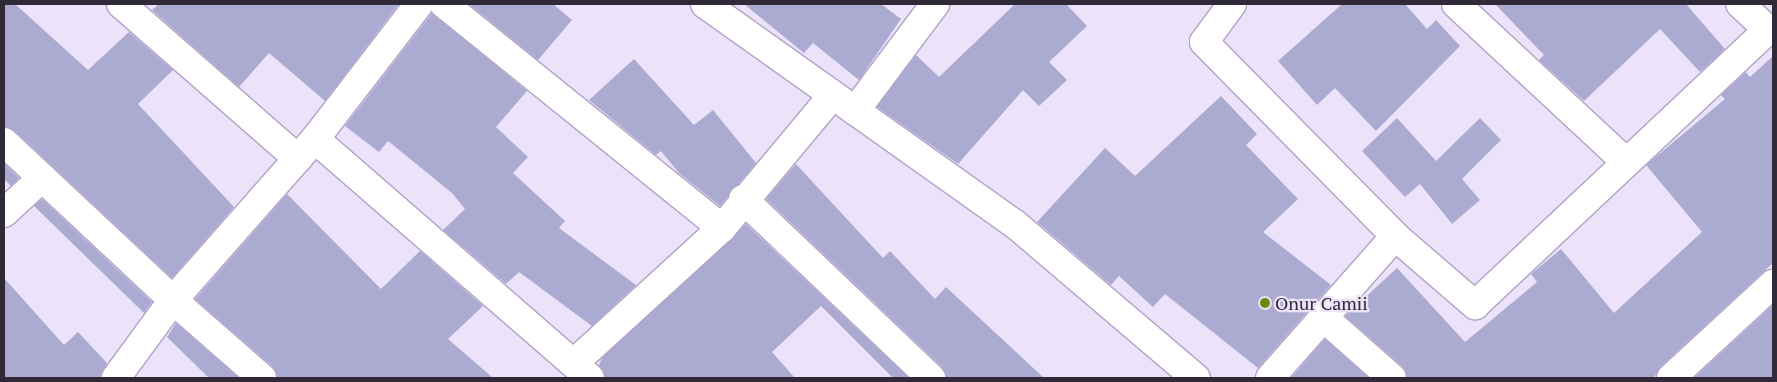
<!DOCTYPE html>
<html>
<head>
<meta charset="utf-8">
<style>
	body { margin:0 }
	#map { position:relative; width:1777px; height:382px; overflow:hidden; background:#ece2fa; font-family:"PT Serif",serif }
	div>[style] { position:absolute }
	.building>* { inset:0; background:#ababd2 }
	.roads { filter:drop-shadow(1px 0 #b3a2c7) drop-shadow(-1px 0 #b3a2c7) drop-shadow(0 1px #b3a2c7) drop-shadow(0 -1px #b3a2c7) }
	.street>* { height:28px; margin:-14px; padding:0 14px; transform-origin:14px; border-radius:14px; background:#fff }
	.secondary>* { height:28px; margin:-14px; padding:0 14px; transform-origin:14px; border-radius:14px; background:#fff }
	.dots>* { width:14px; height:14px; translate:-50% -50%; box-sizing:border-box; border:2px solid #ece2fa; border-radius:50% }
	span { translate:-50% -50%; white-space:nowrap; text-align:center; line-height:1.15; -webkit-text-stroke:4.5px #ece2fa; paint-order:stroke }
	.poi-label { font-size:18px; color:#302a38 }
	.left { translate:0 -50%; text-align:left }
	.frame { position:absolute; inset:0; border:5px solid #302a38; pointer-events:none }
</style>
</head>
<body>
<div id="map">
	<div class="building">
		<div style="clip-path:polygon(4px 4px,15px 4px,88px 70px,129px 32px,173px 70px,138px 104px,234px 207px,172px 278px,15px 131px,4px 127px)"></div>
		<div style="clip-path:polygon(159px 4px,399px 4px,325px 101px,269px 53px,239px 87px,152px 10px)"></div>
		<div style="clip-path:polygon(469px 4px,553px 4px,572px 20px,538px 60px)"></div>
		<div style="clip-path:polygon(744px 4px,881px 4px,901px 19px,859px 80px,813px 43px,804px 53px)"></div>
		<div style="clip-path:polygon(1015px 4px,1066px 4px,1087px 26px,1049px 62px,1067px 80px,1039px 106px,1023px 90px,958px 164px,877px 107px,916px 55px,939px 77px)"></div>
		<div style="clip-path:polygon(1342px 4px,1405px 4px,1427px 29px,1436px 20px,1460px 46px,1376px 131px,1335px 88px,1317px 105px,1278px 61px)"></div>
		<div style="clip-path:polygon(1495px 4px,1686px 4px,1725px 49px,1700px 72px,1660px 29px,1584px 101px,1539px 60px,1544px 55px)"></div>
		<div style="clip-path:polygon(432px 13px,527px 91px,496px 127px,528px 157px,513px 173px,565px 221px,559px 228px,636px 285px,592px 326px,519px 272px,506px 284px,443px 230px,465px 209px,452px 193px,388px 141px,379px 152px,345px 126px)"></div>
		<div style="clip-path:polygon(1773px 56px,1773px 263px,1660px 367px,1654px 378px,1407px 378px,1402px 366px,1345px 316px,1397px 268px,1465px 342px,1537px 282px,1531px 274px,1561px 249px,1614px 313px,1702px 232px,1646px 165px,1725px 99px,1721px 95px,1746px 72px,1750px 77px)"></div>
		<div style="clip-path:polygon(634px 59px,694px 125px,713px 110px,756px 163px,720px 206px,679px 173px,661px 151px,656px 155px,589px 100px)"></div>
		<div style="clip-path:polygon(1221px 96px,1257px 134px,1246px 145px,1298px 199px,1263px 232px,1331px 285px,1258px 368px,1165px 294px,1153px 307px,1119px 276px,1111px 285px,1037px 222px,1105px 148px,1135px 176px)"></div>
		<div style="clip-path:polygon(1397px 118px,1436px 161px,1480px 118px,1501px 140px,1462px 179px,1480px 200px,1452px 224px,1420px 184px,1405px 197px,1362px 151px)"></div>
		<div style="clip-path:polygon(4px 163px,19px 178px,11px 186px,4px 179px)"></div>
		<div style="clip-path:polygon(796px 164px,883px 258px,890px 251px,935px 299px,946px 287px,1044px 378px,946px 378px,942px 367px,766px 199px)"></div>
		<div style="clip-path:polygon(287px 194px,381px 289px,420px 251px,483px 306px,448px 339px,493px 378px,277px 378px,272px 366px,195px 299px)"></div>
		<div style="clip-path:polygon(42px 199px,152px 302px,144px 313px,34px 206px)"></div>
		<div style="clip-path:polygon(746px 224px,909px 378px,893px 378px,821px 306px,772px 352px,795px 378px,605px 378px,599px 365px,602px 358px)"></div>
		<div style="clip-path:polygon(4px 278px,64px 345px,78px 332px,107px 363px,101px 378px,4px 378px)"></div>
		<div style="clip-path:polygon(1773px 305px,1773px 378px,1694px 378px)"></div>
		<div style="clip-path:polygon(176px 323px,239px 378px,209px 378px,167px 337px)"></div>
		<div style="clip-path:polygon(1325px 339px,1369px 378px,1291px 378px)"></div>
	</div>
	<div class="roads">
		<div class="street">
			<div style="left:121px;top:4px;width:235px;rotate:41.2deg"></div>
			<div style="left:444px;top:4px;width:357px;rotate:38.9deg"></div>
			<div style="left:1232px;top:4px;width:47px;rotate:126.4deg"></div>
			<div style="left:1204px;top:42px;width:272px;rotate:45.4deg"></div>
			<div style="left:1395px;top:236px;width:106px;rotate:40.8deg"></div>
			<div style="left:1475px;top:305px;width:402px;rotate:-43.2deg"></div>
			<div style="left:1768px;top:30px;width:38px;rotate:-137deg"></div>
			<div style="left:1456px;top:4px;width:232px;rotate:42.9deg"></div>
			<div style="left:855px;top:111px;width:134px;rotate:-53.2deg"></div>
			<div style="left:315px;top:139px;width:364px;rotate:41deg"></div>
			<div style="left:4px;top:142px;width:231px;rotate:43.1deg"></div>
			<div style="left:173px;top:300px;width:97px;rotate:126.2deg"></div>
			<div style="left:743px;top:199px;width:260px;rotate:43.6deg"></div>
			<div style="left:4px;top:213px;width:52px;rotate:-42.6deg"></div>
			<div style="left:1323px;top:317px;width:92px;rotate:41.5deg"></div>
			<div style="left:574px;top:363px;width:200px;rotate:-42.4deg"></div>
			<div style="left:722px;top:228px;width:173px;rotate:-50.2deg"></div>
			<div style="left:262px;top:378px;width:118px;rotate:-138.8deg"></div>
			<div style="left:173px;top:300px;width:215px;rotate:-48.6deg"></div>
			<div style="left:315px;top:139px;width:170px;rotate:-52.4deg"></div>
			<div style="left:1270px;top:378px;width:189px;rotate:-48.6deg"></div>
			<div style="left:1671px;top:378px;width:139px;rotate:-42.7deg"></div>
		</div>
		<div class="secondary">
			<div style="left:705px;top:4px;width:382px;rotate:35.4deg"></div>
			<div style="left:1016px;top:225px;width:236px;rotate:40.4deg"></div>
		</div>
	</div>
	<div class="dots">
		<div style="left:1265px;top:303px;background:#698a0b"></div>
	</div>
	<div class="poi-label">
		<span class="left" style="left:1275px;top:303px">Onur Camii</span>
	</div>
	<div class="frame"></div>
</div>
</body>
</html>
